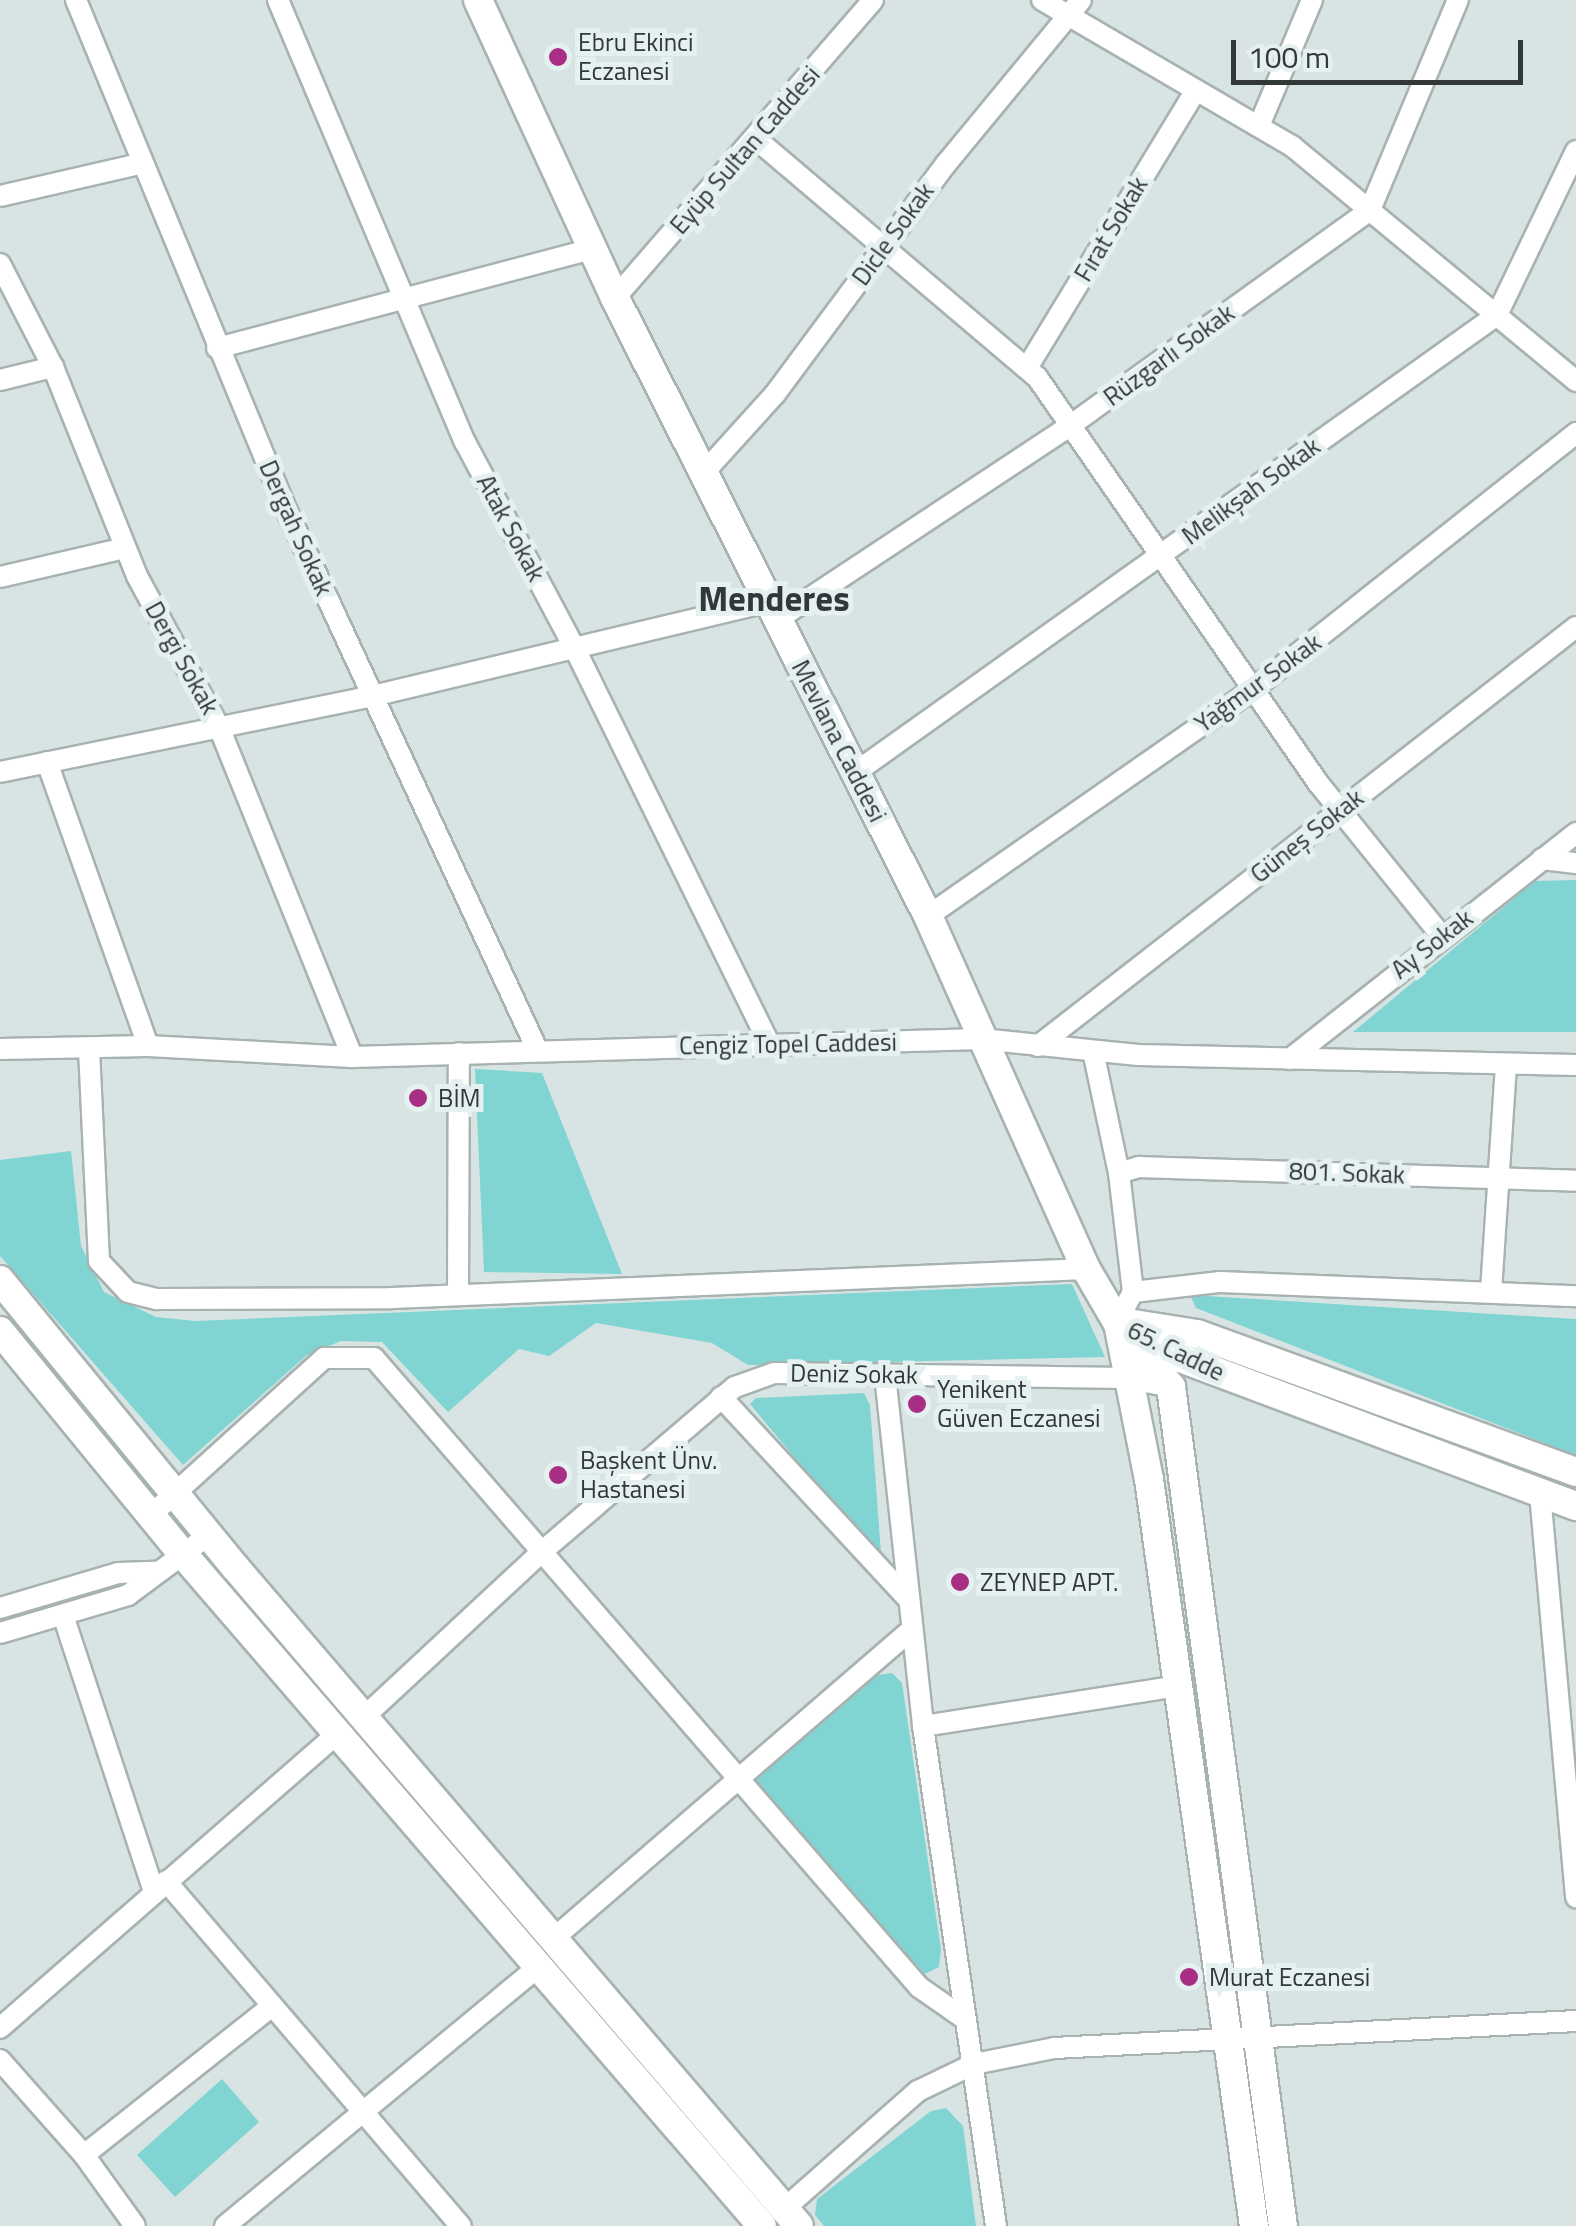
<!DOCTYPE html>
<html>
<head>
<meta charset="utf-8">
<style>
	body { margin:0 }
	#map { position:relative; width:1576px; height:2226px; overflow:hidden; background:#d8e4e3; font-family:"Titillium Web",sans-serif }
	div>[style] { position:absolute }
	.green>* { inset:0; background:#80d4d1 }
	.roads { filter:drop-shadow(2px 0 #a7b2b1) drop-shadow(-2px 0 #a7b2b1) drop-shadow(0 2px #a7b2b1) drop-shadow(0 -2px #a7b2b1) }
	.street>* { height:20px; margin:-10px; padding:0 10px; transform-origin:10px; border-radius:10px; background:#fff }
	.secondary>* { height:28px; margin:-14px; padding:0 14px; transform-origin:14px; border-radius:14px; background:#fff }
	.dots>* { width:28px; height:28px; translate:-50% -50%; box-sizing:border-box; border:5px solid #e5f1f0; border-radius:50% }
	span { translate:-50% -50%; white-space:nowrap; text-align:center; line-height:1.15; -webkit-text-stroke:10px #e5f1f0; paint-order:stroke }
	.poi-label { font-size:25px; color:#323737 }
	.left { translate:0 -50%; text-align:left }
	.street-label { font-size:25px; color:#323737 }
	.district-label { font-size:35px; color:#323737; font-weight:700 }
	.scale { position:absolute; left:1231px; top:40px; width:292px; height:45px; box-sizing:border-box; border:5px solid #323737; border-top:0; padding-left:12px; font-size:30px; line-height:35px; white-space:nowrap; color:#323737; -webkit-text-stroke:8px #e5f1f0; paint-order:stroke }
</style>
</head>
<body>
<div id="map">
	<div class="green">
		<div style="clip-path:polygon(1576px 880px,1576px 1032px,1353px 1032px,1535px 881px)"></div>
		<div style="clip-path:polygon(475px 1069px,542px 1073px,622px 1274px,484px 1272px)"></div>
		<div style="clip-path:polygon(71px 1151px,81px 1246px,104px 1292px,156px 1317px,195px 1321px,1072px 1284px,1105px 1357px,748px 1365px,712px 1343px,596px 1323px,549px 1356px,519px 1349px,448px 1412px,382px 1342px,341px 1341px,307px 1355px,183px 1465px,0 1256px,0 1160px)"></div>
		<div style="clip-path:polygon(1190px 1295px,1576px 1319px,1576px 1455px,1196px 1308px)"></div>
		<div style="clip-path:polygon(864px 1393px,870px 1405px,881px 1553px,873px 1552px,750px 1404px,756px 1398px)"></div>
		<div style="clip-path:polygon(892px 1673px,902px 1683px,941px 1950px,939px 1967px,925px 1974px,759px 1791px,754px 1775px,871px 1676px)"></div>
		<div style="clip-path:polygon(222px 2079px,259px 2122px,175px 2197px,137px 2155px)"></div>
		<div style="clip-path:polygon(946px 2108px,963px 2126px,976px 2226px,824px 2226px,815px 2215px,817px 2199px,931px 2111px)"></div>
	</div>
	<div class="roads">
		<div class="street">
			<div style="left:76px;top:0;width:551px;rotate:67.58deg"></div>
			<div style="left:286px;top:509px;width:593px;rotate:65.08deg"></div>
			<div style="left:278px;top:0;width:480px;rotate:67.1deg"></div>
			<div style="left:465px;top:442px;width:234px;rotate:62deg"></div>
			<div style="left:575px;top:649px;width:441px;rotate:63.8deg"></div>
			<div style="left:1042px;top:0;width:290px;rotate:30.3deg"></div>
			<div style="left:1292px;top:146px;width:369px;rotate:39.6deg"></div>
			<div style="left:1259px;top:126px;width:137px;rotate:-67.2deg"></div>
			<div style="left:756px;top:139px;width:368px;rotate:40.3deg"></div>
			<div style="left:1037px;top:377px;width:495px;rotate:55.3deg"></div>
			<div style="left:1319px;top:784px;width:194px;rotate:51.1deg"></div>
			<div style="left:0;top:196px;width:144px;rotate:-12.9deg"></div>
			<div style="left:0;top:264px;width:116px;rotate:62.8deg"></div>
			<div style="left:53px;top:367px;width:225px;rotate:68.1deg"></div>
			<div style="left:137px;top:576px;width:172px;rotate:61.5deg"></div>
			<div style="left:219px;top:727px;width:356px;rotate:68deg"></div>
			<div style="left:615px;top:298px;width:394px;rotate:-49.1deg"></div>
			<div style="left:217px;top:348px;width:388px;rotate:-14.8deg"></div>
			<div style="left:1027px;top:368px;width:325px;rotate:-58.7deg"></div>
			<div style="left:0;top:380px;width:55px;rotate:-13.8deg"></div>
			<div style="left:707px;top:469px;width:101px;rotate:-47.8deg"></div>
			<div style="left:775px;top:394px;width:287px;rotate:-53.4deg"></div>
			<div style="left:946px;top:164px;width:212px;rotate:-50.5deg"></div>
			<div style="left:0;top:577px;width:128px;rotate:-13.1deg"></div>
			<div style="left:775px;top:621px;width:355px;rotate:-33.5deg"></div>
			<div style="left:1071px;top:425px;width:368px;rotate:-35.7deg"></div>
			<div style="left:1370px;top:210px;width:228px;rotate:-67.3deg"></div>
			<div style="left:47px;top:762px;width:301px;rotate:70.4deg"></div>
			<div style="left:0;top:772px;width:381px;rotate:-11.5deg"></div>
			<div style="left:373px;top:696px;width:406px;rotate:-13.4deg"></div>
			<div style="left:856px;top:772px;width:787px;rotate:-35.49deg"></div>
			<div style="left:1497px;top:315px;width:182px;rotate:-64.3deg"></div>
			<div style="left:1542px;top:859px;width:34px;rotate:7deg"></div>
			<div style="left:928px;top:916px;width:395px;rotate:-34.9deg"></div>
			<div style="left:1252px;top:690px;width:414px;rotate:-38.4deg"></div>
			<div style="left:1038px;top:1046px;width:682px;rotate:-37.91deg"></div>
			<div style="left:0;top:1049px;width:148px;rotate:-1.2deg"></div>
			<div style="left:148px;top:1046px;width:204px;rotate:3.1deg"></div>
			<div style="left:352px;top:1057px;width:629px;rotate:-1.64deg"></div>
			<div style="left:981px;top:1039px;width:158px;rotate:5.8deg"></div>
			<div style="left:1138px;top:1055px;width:438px;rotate:1.3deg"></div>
			<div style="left:89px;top:1049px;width:212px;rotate:87.3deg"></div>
			<div style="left:99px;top:1261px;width:42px;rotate:46.9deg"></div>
			<div style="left:128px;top:1292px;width:30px;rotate:14deg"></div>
			<div style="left:157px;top:1299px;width:235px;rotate:-0.2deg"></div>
			<div style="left:392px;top:1298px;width:695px;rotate:-2.39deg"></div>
			<div style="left:1093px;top:1051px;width:125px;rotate:78deg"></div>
			<div style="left:1119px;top:1173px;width:120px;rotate:83.3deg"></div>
			<div style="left:1290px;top:1059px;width:365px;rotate:-38.3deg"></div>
			<div style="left:1119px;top:1173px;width:21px;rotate:-17deg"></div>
			<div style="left:1139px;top:1167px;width:437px;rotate:1.8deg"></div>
			<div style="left:1491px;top:1291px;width:227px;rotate:-86.2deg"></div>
			<div style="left:458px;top:1295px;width:242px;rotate:-89.8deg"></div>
			<div style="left:1117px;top:1322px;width:34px;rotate:-62deg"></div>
			<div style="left:1133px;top:1292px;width:88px;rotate:-6.6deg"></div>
			<div style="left:1220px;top:1282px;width:356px;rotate:2.3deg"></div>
			<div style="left:885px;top:1375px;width:353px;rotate:83.8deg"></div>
			<div style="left:923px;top:1726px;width:505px;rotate:81.69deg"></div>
			<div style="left:721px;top:1397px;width:277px;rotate:47.2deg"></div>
			<div style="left:1540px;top:1493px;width:406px;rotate:84.9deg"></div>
			<div style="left:151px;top:1515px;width:234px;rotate:-42.2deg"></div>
			<div style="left:324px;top:1358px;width:50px"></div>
			<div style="left:374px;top:1358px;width:832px;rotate:49.09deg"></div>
			<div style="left:919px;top:1987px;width:56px;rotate:34.8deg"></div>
			<div style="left:0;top:1608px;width:123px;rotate:-16.5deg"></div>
			<div style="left:118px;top:1573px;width:37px;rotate:-2deg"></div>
			<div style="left:63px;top:1615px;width:291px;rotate:71.8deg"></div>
			<div style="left:0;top:1633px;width:134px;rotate:-16.5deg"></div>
			<div style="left:128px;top:1595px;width:102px;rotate:-36.6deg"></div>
			<div style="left:364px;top:1717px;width:247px;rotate:-42.9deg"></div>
			<div style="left:545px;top:1549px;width:250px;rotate:-40.5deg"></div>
			<div style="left:735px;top:1387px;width:41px;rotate:-19.7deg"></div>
			<div style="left:774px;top:1373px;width:351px;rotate:0.8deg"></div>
			<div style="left:1125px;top:1378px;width:47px;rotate:11.1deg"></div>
			<div style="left:923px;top:1726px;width:257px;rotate:-8.9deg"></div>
			<div style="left:166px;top:1881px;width:454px;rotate:49.5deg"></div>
			<div style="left:553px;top:1939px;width:474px;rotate:-40.8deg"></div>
			<div style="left:0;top:2028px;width:447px;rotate:-41.1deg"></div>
			<div style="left:0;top:2060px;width:127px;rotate:48.5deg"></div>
			<div style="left:84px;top:2155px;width:87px;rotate:54.3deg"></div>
			<div style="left:84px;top:2155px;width:238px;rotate:-38.4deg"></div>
			<div style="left:784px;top:2209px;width:179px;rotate:-41.4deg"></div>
			<div style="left:918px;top:2091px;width:62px;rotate:-25.7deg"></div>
			<div style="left:974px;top:2064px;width:82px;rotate:-11.3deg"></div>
			<div style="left:1054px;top:2048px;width:523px;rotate:-2.96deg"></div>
			<div style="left:225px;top:2226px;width:406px;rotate:-39.6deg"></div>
		</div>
		<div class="secondary">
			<div style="left:478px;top:0;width:328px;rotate:65.3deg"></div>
			<div style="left:615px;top:298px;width:693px;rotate:63.14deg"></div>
			<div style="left:928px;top:916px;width:387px;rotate:65.9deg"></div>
			<div style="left:1086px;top:1269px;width:61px;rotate:59.7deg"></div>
			<div style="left:1117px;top:1322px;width:85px;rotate:50.3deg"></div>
			<div style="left:1171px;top:1387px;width:846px;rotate:82.4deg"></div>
			<div style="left:0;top:1280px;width:371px;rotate:50.7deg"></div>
			<div style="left:235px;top:1567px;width:867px;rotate:49.44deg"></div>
			<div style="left:1118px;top:1323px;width:159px;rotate:78.8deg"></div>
			<div style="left:1149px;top:1479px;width:754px;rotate:82deg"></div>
			<div style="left:1134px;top:1324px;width:64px;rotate:9deg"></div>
			<div style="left:1197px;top:1334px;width:403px;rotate:20deg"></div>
			<div style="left:0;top:1331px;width:287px;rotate:50.7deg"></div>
			<div style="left:182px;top:1553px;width:888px;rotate:49.24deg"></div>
			<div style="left:1136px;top:1333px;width:51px;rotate:29.6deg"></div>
			<div style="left:1180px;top:1358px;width:423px;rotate:20.5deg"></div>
		</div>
	</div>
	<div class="dots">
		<div style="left:558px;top:57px;background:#a82f84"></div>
		<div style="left:418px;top:1098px;background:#a82f84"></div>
		<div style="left:917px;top:1404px;background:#a82f84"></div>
		<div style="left:558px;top:1475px;background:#a82f84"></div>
		<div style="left:960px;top:1582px;background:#a82f84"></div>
		<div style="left:1189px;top:1977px;background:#a82f84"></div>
	</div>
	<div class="poi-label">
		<span class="left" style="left:578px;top:57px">Ebru Ekinci<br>Eczanesi</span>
		<span class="left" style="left:438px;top:1098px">BİM</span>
		<span class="left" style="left:937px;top:1404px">Yenikent<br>Güven Eczanesi</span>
		<span class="left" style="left:580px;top:1475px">Başkent Ünv.<br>Hastanesi</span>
		<span class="left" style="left:980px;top:1582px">ZEYNEP APT.</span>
		<span class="left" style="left:1209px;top:1977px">Murat Eczanesi</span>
	</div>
	<div class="street-label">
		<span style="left:745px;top:150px;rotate:-49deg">Eyüp Sultan Caddesi</span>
		<span style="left:1111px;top:229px;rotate:-59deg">Fırat Sokak</span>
		<span style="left:893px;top:234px;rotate:-54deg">Dicle Sokak</span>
		<span style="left:1169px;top:355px;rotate:-36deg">Rüzgarlı Sokak</span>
		<span style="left:1251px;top:491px;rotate:-36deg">Melikşah Sokak</span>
		<span style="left:296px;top:528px;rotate:66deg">Dergah Sokak</span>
		<span style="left:511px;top:528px;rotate:62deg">Atak Sokak</span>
		<span style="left:182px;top:658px;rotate:61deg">Dergi Sokak</span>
		<span style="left:1258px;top:683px;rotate:-36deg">Yağmur Sokak</span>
		<span style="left:839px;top:741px;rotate:63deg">Mevlana Caddesi</span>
		<span style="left:1307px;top:836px;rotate:-38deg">Güneş Sokak</span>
		<span style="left:1432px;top:944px;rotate:-38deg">Ay Sokak</span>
		<span style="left:788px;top:1044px;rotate:-1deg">Cengiz Topel Caddesi</span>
		<span style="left:1347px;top:1173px;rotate:2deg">801. Sokak</span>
		<span style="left:1176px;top:1351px;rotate:26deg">65. Cadde</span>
		<span style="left:854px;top:1374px;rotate:1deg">Deniz Sokak</span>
	</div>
	<div class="district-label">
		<span style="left:774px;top:598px">Menderes</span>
	</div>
	<div class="scale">100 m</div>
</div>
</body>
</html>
